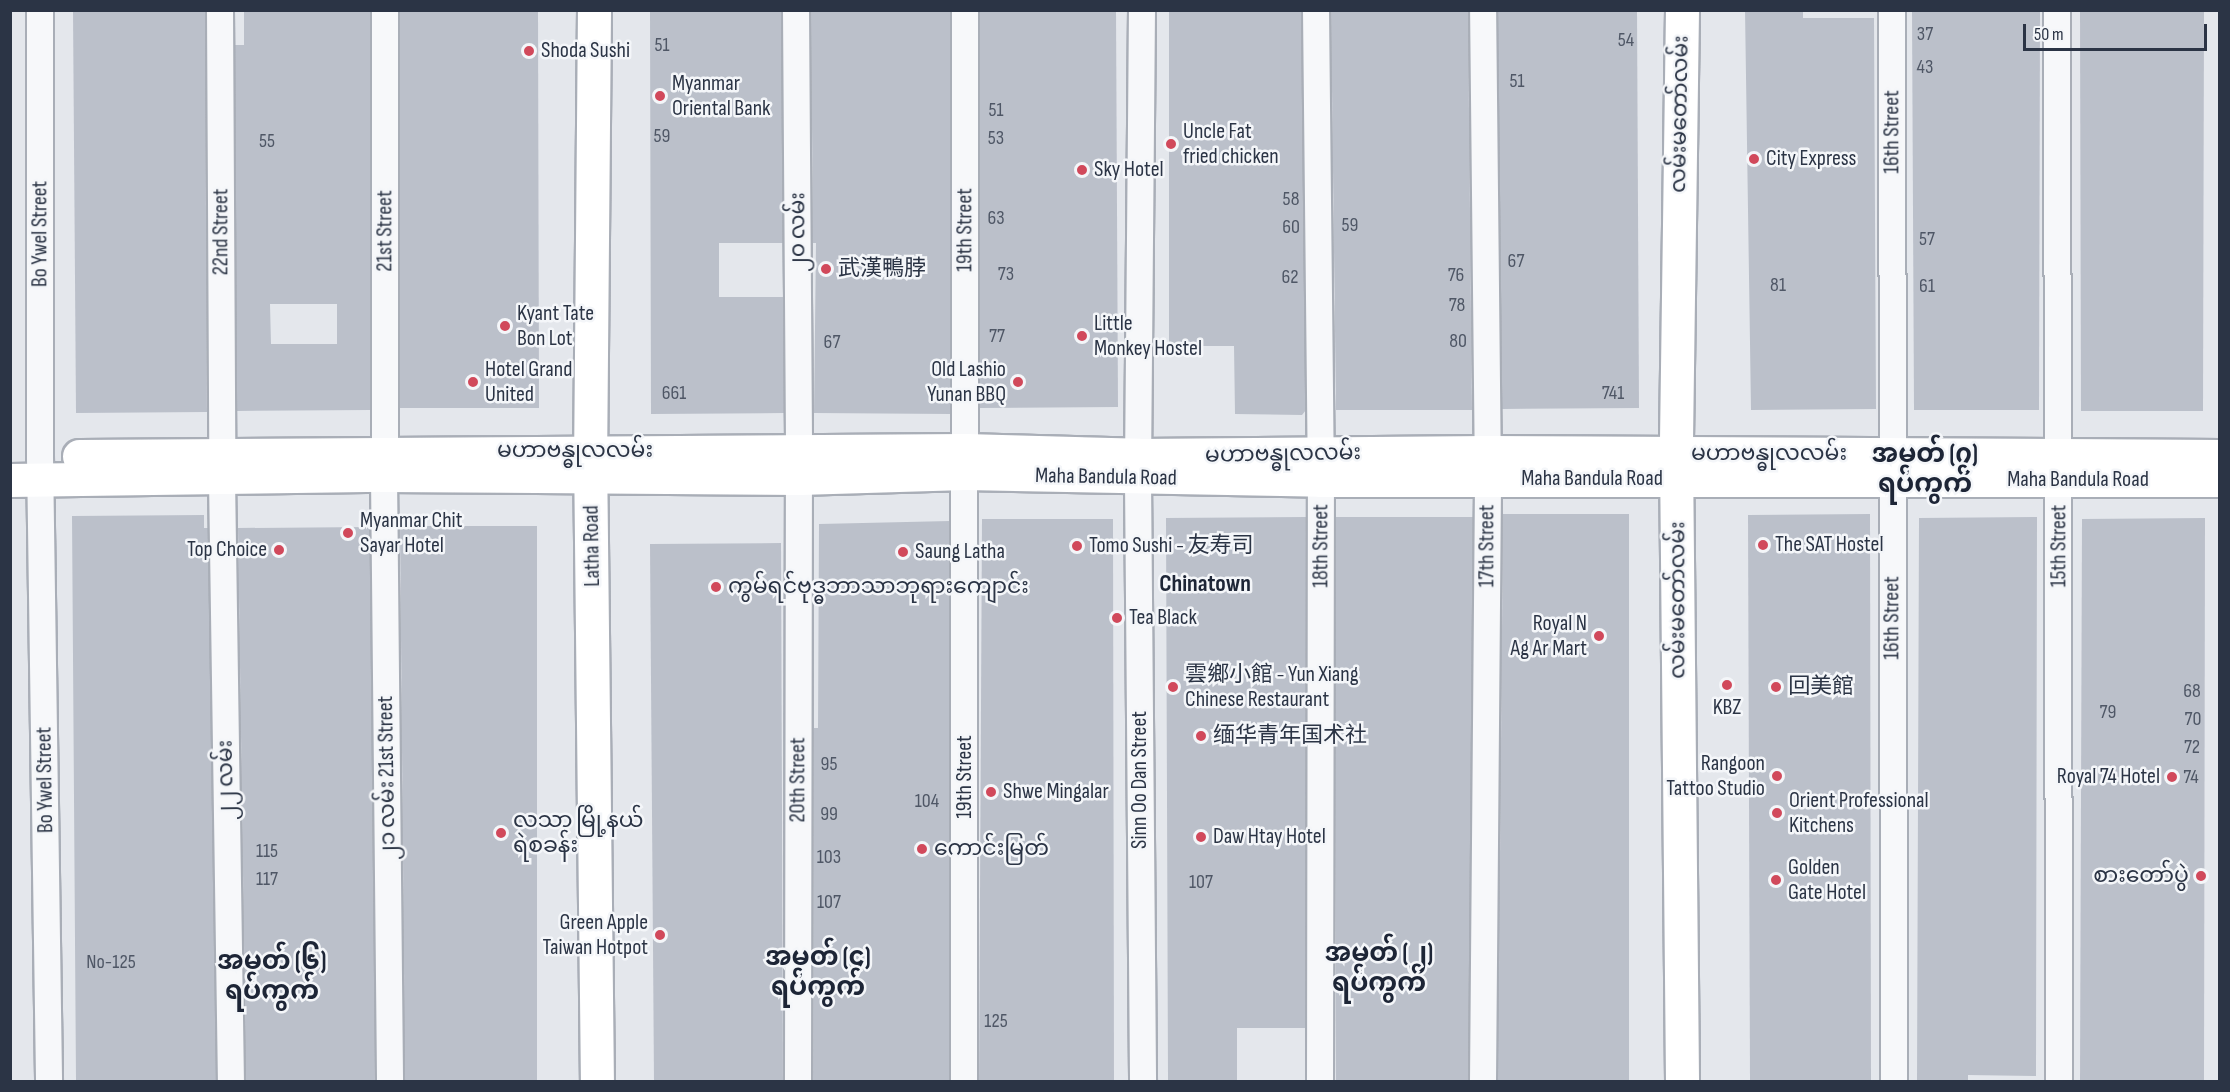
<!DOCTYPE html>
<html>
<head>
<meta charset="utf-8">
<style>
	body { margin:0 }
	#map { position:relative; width:2230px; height:1092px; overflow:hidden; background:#e4e7ec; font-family:"Sofia Sans Condensed","Noto Sans SC","Noto Sans Myanmar",sans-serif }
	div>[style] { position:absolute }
	.building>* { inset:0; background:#bbc0ca }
	.roads { filter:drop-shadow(2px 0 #a9aeb7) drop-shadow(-2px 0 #a9aeb7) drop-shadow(0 2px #a9aeb7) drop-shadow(0 -2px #a9aeb7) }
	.minor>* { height:26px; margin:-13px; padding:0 13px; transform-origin:13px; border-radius:13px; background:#f7f8fa }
	.secondary>* { height:33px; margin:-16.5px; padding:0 16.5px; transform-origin:16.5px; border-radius:16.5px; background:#fff }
	.primary>* { height:33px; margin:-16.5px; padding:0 16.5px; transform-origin:16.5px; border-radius:16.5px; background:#fff }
	.dots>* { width:16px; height:16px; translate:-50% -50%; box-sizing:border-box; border:3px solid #f4f6f9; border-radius:50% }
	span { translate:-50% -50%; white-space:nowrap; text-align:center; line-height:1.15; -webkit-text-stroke:5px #f4f6f9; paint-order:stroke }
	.number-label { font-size:20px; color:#4f5766 }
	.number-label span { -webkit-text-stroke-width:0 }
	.poi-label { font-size:22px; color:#2b3445 }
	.left { translate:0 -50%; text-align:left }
	.right { translate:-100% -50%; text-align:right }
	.street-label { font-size:22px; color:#2b3445 }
	.neighbourhood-label { font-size:24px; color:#1d2536; font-weight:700 }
	.quarter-label { font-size:26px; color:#1d2536; font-weight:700 }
	.frame { position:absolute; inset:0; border:12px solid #2b3445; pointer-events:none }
	.scale { position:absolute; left:2023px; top:24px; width:184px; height:27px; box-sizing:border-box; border:3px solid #2b3445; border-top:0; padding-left:8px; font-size:18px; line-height:21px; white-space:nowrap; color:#2b3445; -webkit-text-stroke:4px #f4f6f9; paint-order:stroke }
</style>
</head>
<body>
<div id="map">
	<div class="building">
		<div style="clip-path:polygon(73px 10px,205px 10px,207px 412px,76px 413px)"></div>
		<div style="clip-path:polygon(evenodd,244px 10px,370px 10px,370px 410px,237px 411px,235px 45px,244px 45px,244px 10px,270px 304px,337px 304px,337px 344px,271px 344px,270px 304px)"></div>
		<div style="clip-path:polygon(400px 10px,538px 10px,539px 408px,400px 408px)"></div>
		<div style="clip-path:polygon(650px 10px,781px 10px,783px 243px,719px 243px,719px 297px,783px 297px,784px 413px,651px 414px)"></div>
		<div style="clip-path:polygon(811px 10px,950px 10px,950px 414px,814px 413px,816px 243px,813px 243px)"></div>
		<div style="clip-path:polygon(980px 10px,1116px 10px,1118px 407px,980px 408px)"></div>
		<div style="clip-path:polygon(1169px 10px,1301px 10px,1306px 410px,1302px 415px,1235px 414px,1234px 346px,1169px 346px)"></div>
		<div style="clip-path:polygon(1331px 10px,1468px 10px,1472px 410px,1336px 410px)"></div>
		<div style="clip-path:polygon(1498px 10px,1637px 10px,1639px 408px,1502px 409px)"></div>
		<div style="clip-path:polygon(1745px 10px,1803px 10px,1803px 18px,1874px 18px,1876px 409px,1751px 410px)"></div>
		<div style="clip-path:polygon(1912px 10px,2040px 10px,2039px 410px,1914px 410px)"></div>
		<div style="clip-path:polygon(2080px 10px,2204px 10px,2203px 411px,2081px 411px)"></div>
		<div style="clip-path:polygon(1503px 514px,1629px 514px,1629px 1082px,1498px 1082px)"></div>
		<div style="clip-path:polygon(1870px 514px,1871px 1082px,1750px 1082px,1748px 515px)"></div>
		<div style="clip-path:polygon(204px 515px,204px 528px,208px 528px,216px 1082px,76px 1082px,72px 516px)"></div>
		<div style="clip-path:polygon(1306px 517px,1305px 1028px,1237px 1028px,1237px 1082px,1168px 1082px,1166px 518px)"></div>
		<div style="clip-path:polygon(1336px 517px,1473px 517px,1468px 1082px,1336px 1082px)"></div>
		<div style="clip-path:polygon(2037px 517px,2036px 1076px,1968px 1075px,1968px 1082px,1917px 1082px,1919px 518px)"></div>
		<div style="clip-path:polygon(2205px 518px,2204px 1082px,2080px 1082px,2082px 519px)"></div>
		<div style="clip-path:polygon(982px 519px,1113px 519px,1114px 1082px,979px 1082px)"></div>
		<div style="clip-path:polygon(950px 521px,949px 1082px,813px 1082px,814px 728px,818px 728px,819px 524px)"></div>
		<div style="clip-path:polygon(400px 526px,537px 526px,537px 1082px,405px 1082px)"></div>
		<div style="clip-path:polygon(370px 527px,375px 1082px,246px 1082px,238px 528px)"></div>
		<div style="clip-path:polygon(781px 543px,783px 1082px,654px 1082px,650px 544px)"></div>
	</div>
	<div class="roads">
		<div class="minor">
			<div style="left:40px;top:10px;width:447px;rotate:90deg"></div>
			<div style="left:40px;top:457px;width:625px;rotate:89.17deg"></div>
			<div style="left:220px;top:10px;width:444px;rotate:89.7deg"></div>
			<div style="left:796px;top:10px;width:443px;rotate:89.6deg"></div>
			<div style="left:1142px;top:10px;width:469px;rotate:90.5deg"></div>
			<div style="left:1138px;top:479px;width:603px;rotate:89.52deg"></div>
			<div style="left:1316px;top:10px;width:443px;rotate:89.4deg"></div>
			<div style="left:1321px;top:453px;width:629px;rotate:90.09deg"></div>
			<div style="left:1892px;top:10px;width:1072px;rotate:89.89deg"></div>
			<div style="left:2057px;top:10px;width:1072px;rotate:89.89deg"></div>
			<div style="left:385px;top:452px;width:442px;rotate:-90deg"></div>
			<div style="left:384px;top:475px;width:607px;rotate:89.43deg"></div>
			<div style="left:222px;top:478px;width:604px;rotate:89.15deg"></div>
			<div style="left:798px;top:1082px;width:604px;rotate:-89.91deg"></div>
			<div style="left:964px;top:1082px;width:1072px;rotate:-89.95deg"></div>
			<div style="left:1483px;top:1082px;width:603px;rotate:-89.52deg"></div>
			<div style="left:1488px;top:479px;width:469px;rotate:-90.6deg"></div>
		</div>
		<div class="secondary">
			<div style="left:594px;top:10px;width:440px;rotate:90.5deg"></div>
			<div style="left:590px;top:450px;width:632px;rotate:89.37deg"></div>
			<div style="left:1682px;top:10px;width:444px;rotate:90.8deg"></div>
			<div style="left:1676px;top:454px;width:628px;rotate:89.45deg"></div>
		</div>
		<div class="primary">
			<div style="left:79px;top:456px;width:886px;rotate:-0.39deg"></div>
			<div style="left:965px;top:450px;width:174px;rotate:1.6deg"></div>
			<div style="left:1139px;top:455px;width:349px;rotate:-0.5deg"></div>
			<div style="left:1488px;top:452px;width:732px;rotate:0.31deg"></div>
			<div style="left:10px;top:480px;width:374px;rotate:-0.8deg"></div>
			<div style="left:384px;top:475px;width:415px;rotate:0.4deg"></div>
			<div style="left:799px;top:478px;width:166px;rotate:-1.7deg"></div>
			<div style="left:965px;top:473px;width:356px;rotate:1.1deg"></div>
			<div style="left:1321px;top:480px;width:899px"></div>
		</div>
	</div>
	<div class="dots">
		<div style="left:529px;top:51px;background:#d1495b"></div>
		<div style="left:660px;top:96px;background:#d1495b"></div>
		<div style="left:1171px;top:144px;background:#d1495b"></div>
		<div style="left:1754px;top:159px;background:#d1495b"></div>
		<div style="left:1082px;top:170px;background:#d1495b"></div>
		<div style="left:826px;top:269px;background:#d1495b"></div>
		<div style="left:505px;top:326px;background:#d1495b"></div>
		<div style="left:1082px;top:336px;background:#d1495b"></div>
		<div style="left:473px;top:382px;background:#d1495b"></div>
		<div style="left:1018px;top:382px;background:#d1495b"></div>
		<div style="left:348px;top:533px;background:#d1495b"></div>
		<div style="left:1763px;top:545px;background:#d1495b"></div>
		<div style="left:1077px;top:546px;background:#d1495b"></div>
		<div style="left:279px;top:550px;background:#d1495b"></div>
		<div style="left:903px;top:552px;background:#d1495b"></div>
		<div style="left:716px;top:587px;background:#d1495b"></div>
		<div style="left:1117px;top:618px;background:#d1495b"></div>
		<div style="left:1599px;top:636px;background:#d1495b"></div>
		<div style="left:1727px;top:685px;background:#d1495b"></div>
		<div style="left:1173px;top:687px;background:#d1495b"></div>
		<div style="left:1776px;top:687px;background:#d1495b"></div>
		<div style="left:1201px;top:736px;background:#d1495b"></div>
		<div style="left:1777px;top:776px;background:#d1495b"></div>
		<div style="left:2172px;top:777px;background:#d1495b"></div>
		<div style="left:991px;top:792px;background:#d1495b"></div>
		<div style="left:1777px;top:813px;background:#d1495b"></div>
		<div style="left:501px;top:833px;background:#d1495b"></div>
		<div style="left:1201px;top:837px;background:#d1495b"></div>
		<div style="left:922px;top:849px;background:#d1495b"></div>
		<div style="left:2201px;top:876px;background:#d1495b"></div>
		<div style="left:1776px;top:880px;background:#d1495b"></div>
		<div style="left:660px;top:935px;background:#d1495b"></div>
	</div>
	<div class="number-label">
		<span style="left:1925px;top:34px">37</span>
		<span style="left:1626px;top:40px">54</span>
		<span style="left:662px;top:45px">51</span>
		<span style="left:1925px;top:67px">43</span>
		<span style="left:1517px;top:81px">51</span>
		<span style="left:996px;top:110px">51</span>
		<span style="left:662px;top:136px">59</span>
		<span style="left:996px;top:138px">53</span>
		<span style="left:267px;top:141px">55</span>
		<span style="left:1291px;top:199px">58</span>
		<span style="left:996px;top:218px">63</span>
		<span style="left:1350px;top:225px">59</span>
		<span style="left:1291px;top:227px">60</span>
		<span style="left:1927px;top:239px">57</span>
		<span style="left:1516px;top:261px">67</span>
		<span style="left:1006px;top:274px">73</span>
		<span style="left:1456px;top:275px">76</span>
		<span style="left:1290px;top:277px">62</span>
		<span style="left:1778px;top:285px">81</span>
		<span style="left:1927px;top:286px">61</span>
		<span style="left:1457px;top:305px">78</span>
		<span style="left:997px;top:336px">77</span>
		<span style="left:1458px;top:341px">80</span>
		<span style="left:832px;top:342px">67</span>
		<span style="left:674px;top:393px">661</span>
		<span style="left:1613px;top:393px">741</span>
		<span style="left:2192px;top:691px">68</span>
		<span style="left:2108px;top:712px">79</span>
		<span style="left:2193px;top:719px">70</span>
		<span style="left:2192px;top:747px">72</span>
		<span style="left:829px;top:764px">95</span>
		<span style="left:2191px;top:777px">74</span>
		<span style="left:927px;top:801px">104</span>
		<span style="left:829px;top:814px">99</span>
		<span style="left:267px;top:851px">115</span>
		<span style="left:829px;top:857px">103</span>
		<span style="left:267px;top:879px">117</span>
		<span style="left:1201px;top:882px">107</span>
		<span style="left:829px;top:902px">107</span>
		<span style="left:111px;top:962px">No-125</span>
		<span style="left:996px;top:1021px">125</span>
	</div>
	<div class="poi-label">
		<span class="left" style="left:541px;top:51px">Shoda Sushi</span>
		<span class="left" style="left:672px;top:96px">Myanmar<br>Oriental Bank</span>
		<span class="left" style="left:1183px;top:144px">Uncle Fat<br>fried chicken</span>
		<span class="left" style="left:1766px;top:159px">City Express</span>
		<span class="left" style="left:1094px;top:170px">Sky Hotel</span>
		<span class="left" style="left:838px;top:269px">武漢鴨脖</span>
		<span class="left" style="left:517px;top:326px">Kyant Tate<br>Bon Lot</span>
		<span class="left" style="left:1094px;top:336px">Little<br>Monkey Hostel</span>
		<span class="left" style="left:485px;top:382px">Hotel Grand<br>United</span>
		<span class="right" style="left:1006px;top:382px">Old Lashio<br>Yunan BBQ</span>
		<span class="left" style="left:360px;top:533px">Myanmar Chit<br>Sayar Hotel</span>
		<span class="left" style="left:1775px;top:545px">The SAT Hostel</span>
		<span class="left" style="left:1089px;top:546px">Tomo Sushi - 友寿司</span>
		<span class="right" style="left:267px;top:550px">Top Choice</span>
		<span class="left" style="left:915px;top:552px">Saung Latha</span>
		<span class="left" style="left:728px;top:587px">ကွမ်ရင်ဗုဒ္ဓဘာသာဘုရားကျောင်း</span>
		<span class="left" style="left:1129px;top:618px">Tea Black</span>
		<span class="right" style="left:1587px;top:636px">Royal N<br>Ag Ar Mart</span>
		<span class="left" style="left:1185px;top:687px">雲鄉小館 - Yun Xiang<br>Chinese Restaurant</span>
		<span class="left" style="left:1788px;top:687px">回美館</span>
		<span style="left:1727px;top:708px">KBZ</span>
		<span class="left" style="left:1213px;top:736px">缅华青年国术社</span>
		<span class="right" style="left:1765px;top:776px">Rangoon<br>Tattoo Studio</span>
		<span class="right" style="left:2160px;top:777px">Royal 74 Hotel</span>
		<span class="left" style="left:1003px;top:792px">Shwe Mingalar</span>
		<span class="left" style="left:1789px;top:813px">Orient Professional<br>Kitchens</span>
		<span class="left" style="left:513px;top:833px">လသာ မြို့နယ်<br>ရဲစခန်း</span>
		<span class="left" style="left:1213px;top:837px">Daw Htay Hotel</span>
		<span class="left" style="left:934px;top:849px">ကောင်းမြတ်</span>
		<span class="left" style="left:1788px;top:880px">Golden<br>Gate Hotel</span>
		<span class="right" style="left:2189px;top:876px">စားတော်ပွဲ</span>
		<span class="right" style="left:648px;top:935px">Green Apple<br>Taiwan Hotpot</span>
	</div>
	<div class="street-label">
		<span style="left:1680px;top:114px;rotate:-89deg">လမ်းမတော်လမ်း</span>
		<span style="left:1892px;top:132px;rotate:-90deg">16th Street</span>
		<span style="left:965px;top:230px;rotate:-90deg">19th Street</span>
		<span style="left:385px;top:231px;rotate:-90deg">21st Street</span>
		<span style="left:221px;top:232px;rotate:-90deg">22nd Street</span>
		<span style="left:798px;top:232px;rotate:-90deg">၂၀ လမ်း</span>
		<span style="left:40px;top:234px;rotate:-90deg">Bo Ywel Street</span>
		<span style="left:575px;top:451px">မဟာဗန္ဓုလလမ်း</span>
		<span style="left:1283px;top:454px;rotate:-1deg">မဟာဗန္ဓုလလမ်း</span>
		<span style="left:1769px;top:454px">မဟာဗန္ဓုလလမ်း</span>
		<span style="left:1106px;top:477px;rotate:1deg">Maha Bandula Road</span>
		<span style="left:1592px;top:479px">Maha Bandula Road</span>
		<span style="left:2078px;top:480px">Maha Bandula Road</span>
		<span style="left:592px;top:546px;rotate:-91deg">Latha Road</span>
		<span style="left:1321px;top:546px;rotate:-90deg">18th Street</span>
		<span style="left:1487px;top:546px;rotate:-90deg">17th Street</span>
		<span style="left:2059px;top:546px;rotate:-90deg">15th Street</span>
		<span style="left:1678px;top:600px;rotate:-90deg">လမ်းမတော်လမ်း</span>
		<span style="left:1892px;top:618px;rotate:-90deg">16th Street</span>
		<span style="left:965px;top:777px;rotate:-90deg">19th Street</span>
		<span style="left:387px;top:778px;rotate:-91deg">၂၁ လမ်း 21st Street</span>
		<span style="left:45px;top:780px;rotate:-91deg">Bo Ywel Street</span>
		<span style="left:226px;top:780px;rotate:-91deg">၂၂ လမ်း</span>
		<span style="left:798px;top:780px;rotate:-90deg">20th Street</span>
		<span style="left:1140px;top:780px;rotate:-90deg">Sinn Oo Dan Street</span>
	</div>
	<div class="neighbourhood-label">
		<span style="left:1205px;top:584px">Chinatown</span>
	</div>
	<div class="quarter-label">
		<span style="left:1925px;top:470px">အမှတ် (၇)<br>ရပ်ကွက်</span>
		<span style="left:1379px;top:969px">အမှတ် (၂)<br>ရပ်ကွက်</span>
		<span style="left:818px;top:973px">အမှတ် (၄)<br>ရပ်ကွက်</span>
		<span style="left:272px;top:977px">အမှတ် (၆)<br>ရပ်ကွက်</span>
	</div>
	<div class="frame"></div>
	<div class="scale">50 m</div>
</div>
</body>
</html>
